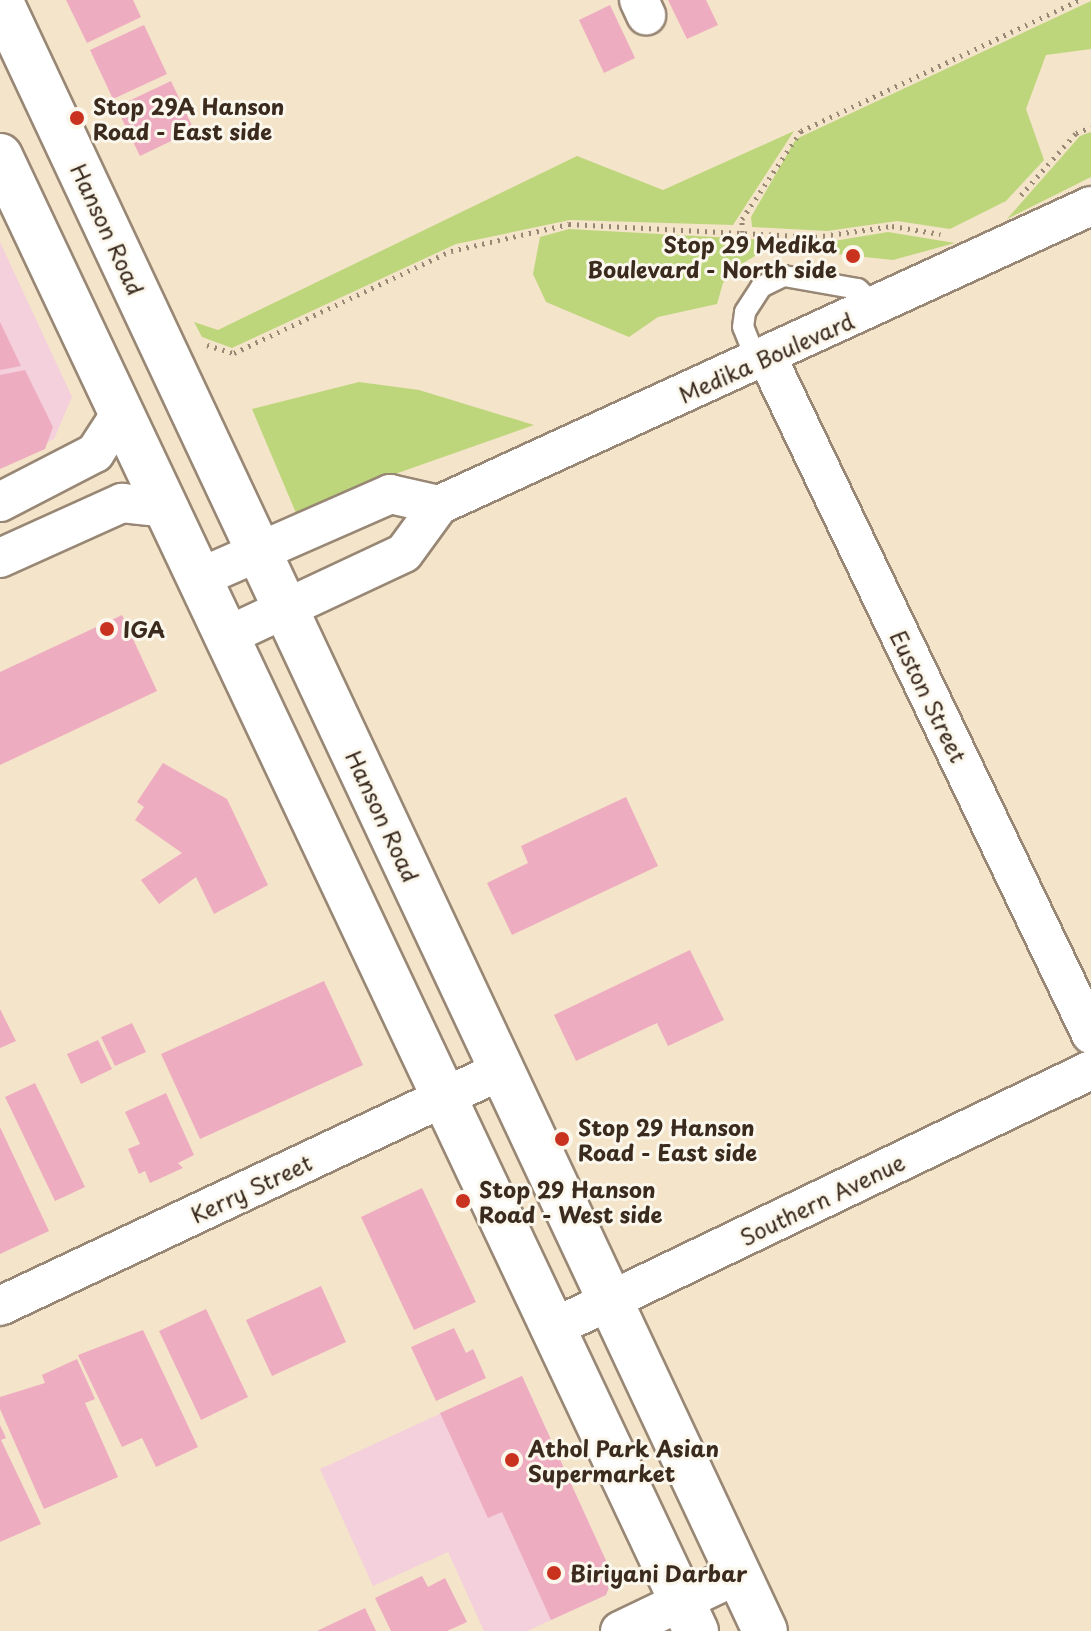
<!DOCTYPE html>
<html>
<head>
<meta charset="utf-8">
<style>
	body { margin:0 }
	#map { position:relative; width:1091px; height:1631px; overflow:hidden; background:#f4e4ca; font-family:"Playpen Sans",sans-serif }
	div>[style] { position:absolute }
	.built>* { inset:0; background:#f4cfdc }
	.green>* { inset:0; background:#bed67b }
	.building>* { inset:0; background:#eeacc0 }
	.path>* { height:5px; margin-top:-2.5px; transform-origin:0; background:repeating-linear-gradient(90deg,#988774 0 2px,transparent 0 8px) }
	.roads { filter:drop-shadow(2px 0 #988774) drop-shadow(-2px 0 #988774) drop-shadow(0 2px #988774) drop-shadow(0 -2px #988774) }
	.service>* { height:20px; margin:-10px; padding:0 10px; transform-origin:10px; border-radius:10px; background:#fff }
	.minor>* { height:38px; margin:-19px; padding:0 19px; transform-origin:19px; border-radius:19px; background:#fff }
	.secondary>* { height:44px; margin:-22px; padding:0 22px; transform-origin:22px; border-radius:22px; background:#fff }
	.dots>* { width:22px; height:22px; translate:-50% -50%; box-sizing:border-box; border:4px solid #fbf7ec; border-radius:50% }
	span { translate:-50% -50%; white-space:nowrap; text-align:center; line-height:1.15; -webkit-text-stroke:6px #fbf7ec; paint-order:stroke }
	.poi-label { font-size:22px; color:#3b2a1e; font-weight:700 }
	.left { translate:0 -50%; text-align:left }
	.right { translate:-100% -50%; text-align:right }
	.street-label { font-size:22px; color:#3b2a1e }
</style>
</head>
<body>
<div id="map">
	<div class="built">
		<div style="clip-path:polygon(0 242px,72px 397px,54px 439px,0 464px)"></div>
		<div style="clip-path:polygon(522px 1376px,613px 1576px,606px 1595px,527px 1631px,484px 1631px,448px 1552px,373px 1586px,320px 1469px)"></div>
	</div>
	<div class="green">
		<div style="clip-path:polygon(1091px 1px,1091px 49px,1046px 55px,1026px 109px,1044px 160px,1006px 201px,950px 229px,897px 221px,827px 231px,752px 227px,751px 217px,796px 139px)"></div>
		<div style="clip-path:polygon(794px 131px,733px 225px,570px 220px,456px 244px,232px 348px,202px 337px,194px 322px,218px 330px,577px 156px,663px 190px)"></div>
		<div style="clip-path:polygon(1091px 132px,1091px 177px,1007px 219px,1080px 136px)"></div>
		<div style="clip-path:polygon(569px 229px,822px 243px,888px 232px,955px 243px,893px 260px,770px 247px,735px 268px,723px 283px,717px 304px,658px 317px,629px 337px,546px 302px,533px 274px,540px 237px)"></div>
		<div style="clip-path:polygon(359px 382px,419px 390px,534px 425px,395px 474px,309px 514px,296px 513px,252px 409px)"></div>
	</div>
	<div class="building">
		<div style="clip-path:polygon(66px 0,133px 0,141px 17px,87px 43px)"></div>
		<div style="clip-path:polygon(668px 0,706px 0,718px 25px,687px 39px)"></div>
		<div style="clip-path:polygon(610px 5px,635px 58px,604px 73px,579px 20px)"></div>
		<div style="clip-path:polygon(144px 25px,167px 74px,113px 99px,90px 50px)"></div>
		<div style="clip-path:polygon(171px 81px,194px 130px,140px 156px,116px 107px)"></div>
		<div style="clip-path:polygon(0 322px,21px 366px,0 370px)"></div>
		<div style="clip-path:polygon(25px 370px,53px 427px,45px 449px,0 469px,0 375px)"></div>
		<div style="clip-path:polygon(122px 615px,157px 691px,0 765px,0 672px)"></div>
		<div style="clip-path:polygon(163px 763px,227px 799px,268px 885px,214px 914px,196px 877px,159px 904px,141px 880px,182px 853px,135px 820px,144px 807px,137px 802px)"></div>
		<div style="clip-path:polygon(626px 797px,658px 866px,512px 935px,487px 883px,528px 863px,521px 846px)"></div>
		<div style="clip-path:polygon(690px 950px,724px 1020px,668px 1046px,657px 1023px,576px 1061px,554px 1015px)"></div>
		<div style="clip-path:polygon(324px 981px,363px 1065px,200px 1139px,161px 1054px)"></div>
		<div style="clip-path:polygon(0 1009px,16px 1041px,0 1048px)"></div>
		<div style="clip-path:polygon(132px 1023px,146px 1052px,115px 1066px,101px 1037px)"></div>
		<div style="clip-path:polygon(98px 1040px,112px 1069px,81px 1084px,67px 1054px)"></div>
		<div style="clip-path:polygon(35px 1083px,85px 1187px,55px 1201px,5px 1097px)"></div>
		<div style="clip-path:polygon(166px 1093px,194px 1155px,178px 1163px,183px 1168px,150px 1183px,145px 1171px,139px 1174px,128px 1149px,140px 1144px,125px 1112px)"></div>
		<div style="clip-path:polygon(0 1127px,49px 1231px,0 1254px)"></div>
		<div style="clip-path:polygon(422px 1188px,476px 1302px,414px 1330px,361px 1217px)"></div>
		<div style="clip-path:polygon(321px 1286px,346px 1342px,272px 1376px,246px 1320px)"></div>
		<div style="clip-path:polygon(206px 1309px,248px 1397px,201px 1420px,159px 1331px)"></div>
		<div style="clip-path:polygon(454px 1328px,466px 1353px,473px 1349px,486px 1378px,436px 1401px,411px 1347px)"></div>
		<div style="clip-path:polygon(143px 1330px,198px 1447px,156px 1467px,142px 1438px,122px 1447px,78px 1355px)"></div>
		<div style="clip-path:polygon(77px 1359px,95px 1399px,85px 1403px,118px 1477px,44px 1509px,0 1409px,0 1397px,45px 1383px,42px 1375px)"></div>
		<div style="clip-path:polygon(522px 1376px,613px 1576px,606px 1595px,551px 1620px,502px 1512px,488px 1518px,440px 1413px)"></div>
		<div style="clip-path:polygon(0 1425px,6px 1438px,1px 1440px,41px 1524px,0 1542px)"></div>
		<div style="clip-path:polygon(422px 1576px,428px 1587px,445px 1578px,467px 1622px,447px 1631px,391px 1631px,375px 1598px)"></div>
		<div style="clip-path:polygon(365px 1608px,376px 1631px,317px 1631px)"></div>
	</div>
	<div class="path">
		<div style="left:1021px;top:195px;width:83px;rotate:-48.4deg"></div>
		<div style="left:1076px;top:133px;width:16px;rotate:-22deg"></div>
		<div style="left:742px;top:232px;width:13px;rotate:-90deg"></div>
		<div style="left:742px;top:219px;width:106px;rotate:-56.2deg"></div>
		<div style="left:801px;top:131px;width:308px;rotate:-25.2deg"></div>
		<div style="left:207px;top:345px;width:28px;rotate:17deg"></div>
		<div style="left:234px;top:353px;width:240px;rotate:-25.2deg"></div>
		<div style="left:451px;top:251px;width:121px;rotate:-12.9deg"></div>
		<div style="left:569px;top:224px;width:246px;rotate:3deg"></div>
		<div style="left:815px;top:237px;width:78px;rotate:-8.1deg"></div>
		<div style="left:892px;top:226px;width:49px;rotate:9.5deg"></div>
	</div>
	<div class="roads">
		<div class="service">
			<div style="left:767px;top:357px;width:21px;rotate:-143deg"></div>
			<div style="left:750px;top:344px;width:18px;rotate:-112deg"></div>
			<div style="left:743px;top:327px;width:15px;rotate:-82deg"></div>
			<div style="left:745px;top:312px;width:30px;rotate:-57deg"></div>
			<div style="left:761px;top:287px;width:25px;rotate:-26deg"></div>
			<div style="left:784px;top:276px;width:75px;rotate:10deg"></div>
			<div style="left:858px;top:289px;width:25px;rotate:45deg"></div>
		</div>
		<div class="minor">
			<div style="left:639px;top:0;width:17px;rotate:65deg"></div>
			<div style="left:767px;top:357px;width:751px;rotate:64.43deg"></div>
			<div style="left:0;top:502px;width:107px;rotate:-27.3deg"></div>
			<div style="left:95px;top:453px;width:48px;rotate:-57deg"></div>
			<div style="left:0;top:558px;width:134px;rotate:-24.3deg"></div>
			<div style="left:122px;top:503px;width:44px;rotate:6.5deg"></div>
			<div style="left:199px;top:578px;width:209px;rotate:-23.7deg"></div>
			<div style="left:390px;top:494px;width:50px;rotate:12.7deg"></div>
			<div style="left:227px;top:636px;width:195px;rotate:-25.1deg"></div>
			<div style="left:404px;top:553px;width:59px;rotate:-53.9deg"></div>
			<div style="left:439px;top:505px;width:717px;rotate:-24.64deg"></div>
			<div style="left:0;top:1306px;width:555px;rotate:-25.18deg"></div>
			<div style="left:553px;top:1328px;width:597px;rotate:-25.62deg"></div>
			<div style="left:620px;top:1631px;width:132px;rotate:-25.6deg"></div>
		</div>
		<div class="secondary">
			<div style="left:0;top:0;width:1801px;rotate:64.87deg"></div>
			<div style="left:0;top:156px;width:1631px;rotate:64.74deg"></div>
		</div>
	</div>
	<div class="dots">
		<div style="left:77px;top:118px;background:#c8321e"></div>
		<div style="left:853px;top:256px;background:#c8321e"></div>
		<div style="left:107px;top:629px;background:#c8321e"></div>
		<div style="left:562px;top:1139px;background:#c8321e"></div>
		<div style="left:463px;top:1201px;background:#c8321e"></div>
		<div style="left:512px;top:1460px;background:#c8321e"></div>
		<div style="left:554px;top:1573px;background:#c8321e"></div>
	</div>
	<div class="poi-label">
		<span class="left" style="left:93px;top:118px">Stop 29A Hanson<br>Road - East side</span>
		<span class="right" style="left:837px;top:256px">Stop 29 Medika<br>Boulevard - North side</span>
		<span class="left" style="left:123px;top:629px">IGA</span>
		<span class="left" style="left:578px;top:1139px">Stop 29 Hanson<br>Road - East side</span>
		<span class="left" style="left:479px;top:1201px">Stop 29 Hanson<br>Road - West side</span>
		<span class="left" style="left:528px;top:1460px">Athol Park Asian<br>Supermarket</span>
		<span class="left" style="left:570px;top:1573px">Biriyani Darbar</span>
	</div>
	<div class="street-label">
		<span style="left:108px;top:229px;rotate:65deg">Hanson Road</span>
		<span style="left:766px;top:357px;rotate:-24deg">Medika Boulevard</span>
		<span style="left:929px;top:696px;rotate:64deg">Euston Street</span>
		<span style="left:383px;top:816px;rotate:65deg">Hanson Road</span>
		<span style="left:251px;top:1188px;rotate:-25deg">Kerry Street</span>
		<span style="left:822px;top:1199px;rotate:-26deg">Southern Avenue</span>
	</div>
</div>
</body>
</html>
